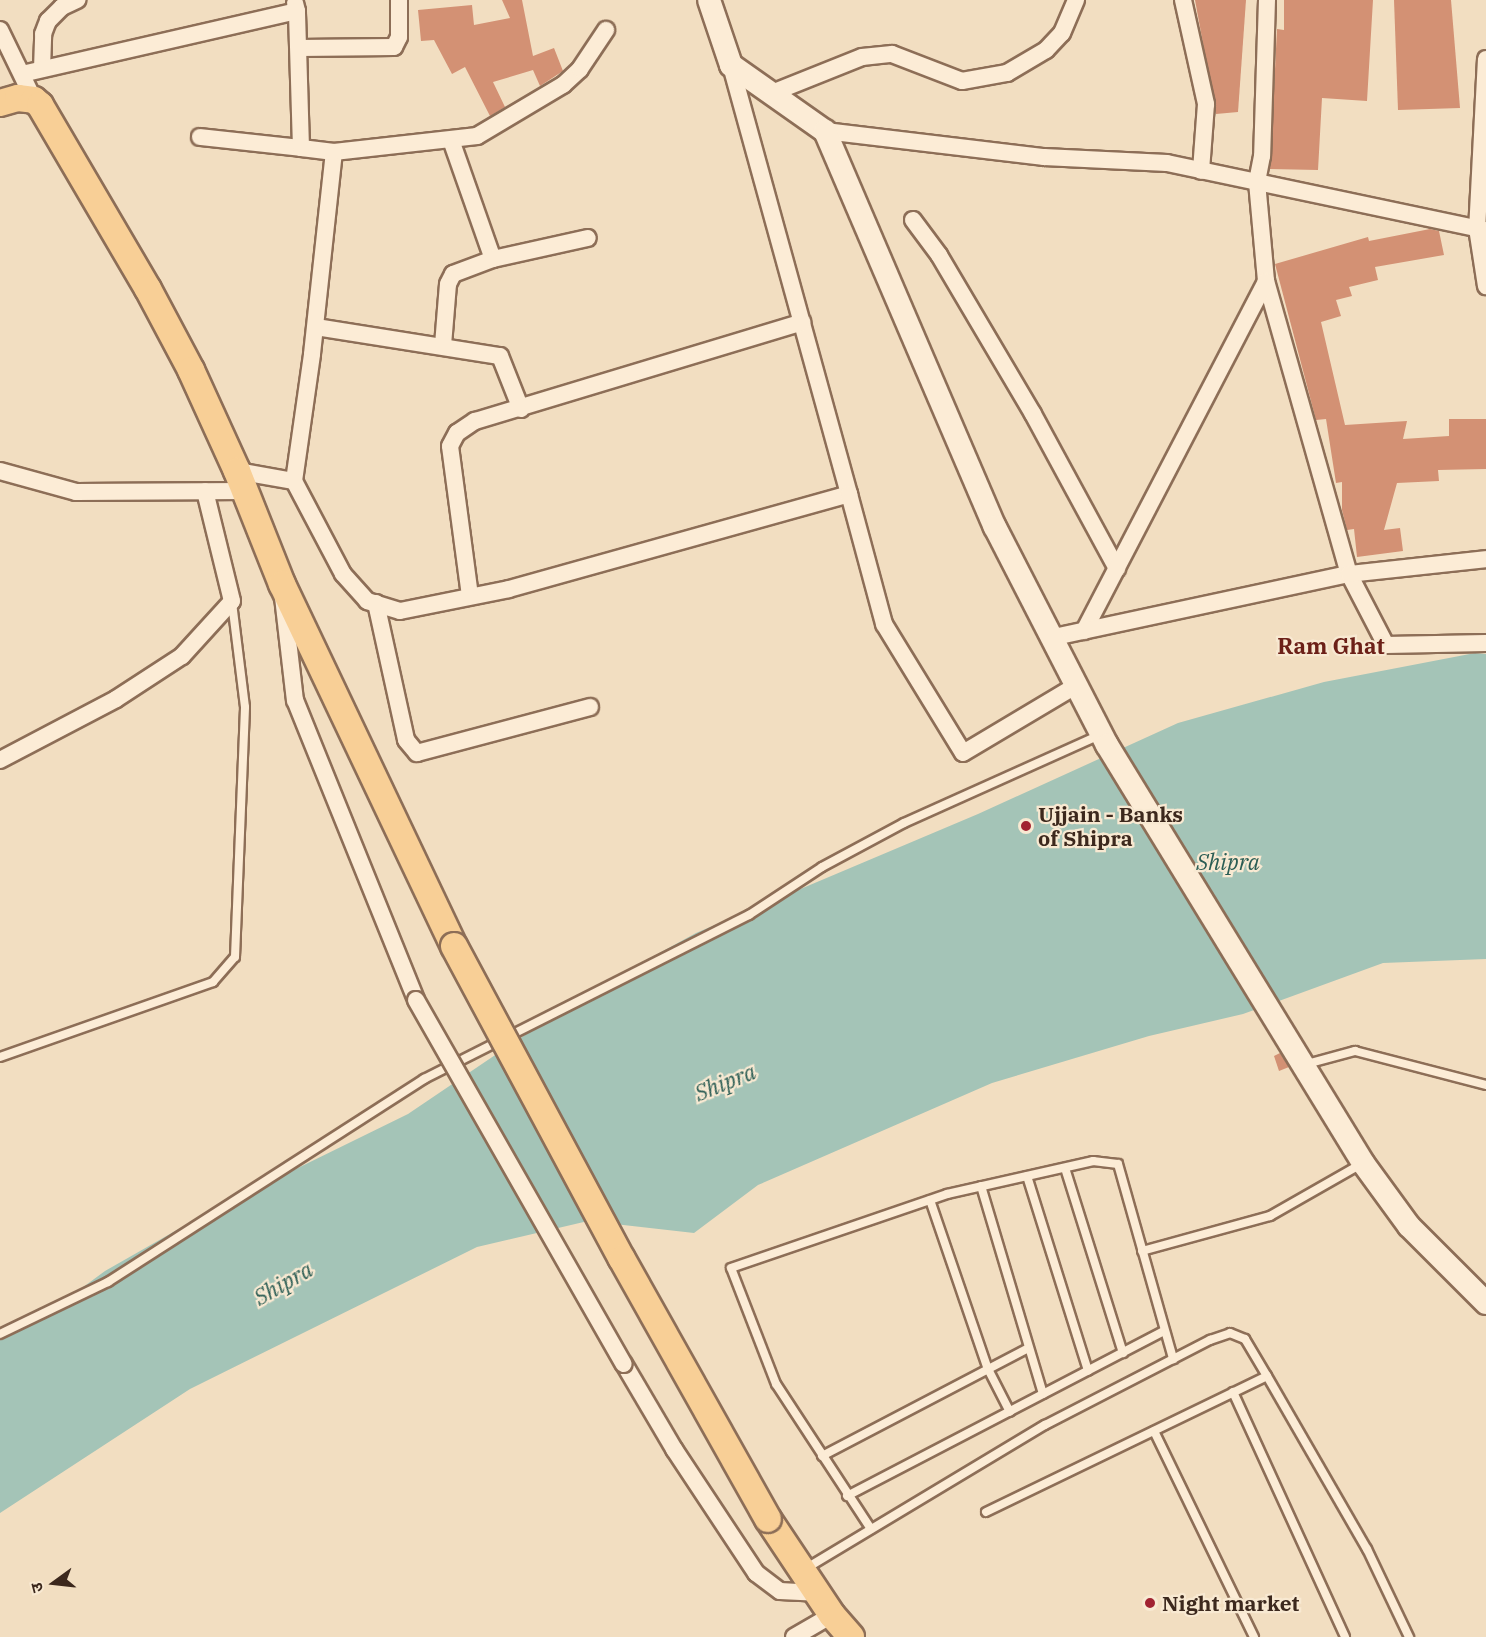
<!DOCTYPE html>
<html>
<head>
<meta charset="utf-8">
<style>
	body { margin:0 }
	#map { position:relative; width:1486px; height:1637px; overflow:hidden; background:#f2dec1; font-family:"IBM Plex Serif","Noto Sans Devanagari",serif }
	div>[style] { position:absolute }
	.water>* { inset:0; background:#a4c4b7 }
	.building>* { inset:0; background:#d39174 }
	.roads { filter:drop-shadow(2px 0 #8d6e57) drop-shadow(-2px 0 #8d6e57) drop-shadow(0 2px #8d6e57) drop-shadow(0 -2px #8d6e57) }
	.service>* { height:8px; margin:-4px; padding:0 4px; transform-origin:4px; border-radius:4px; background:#fcecd6 }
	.minor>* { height:16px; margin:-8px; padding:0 8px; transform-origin:8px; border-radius:8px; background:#fcecd6 }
	.secondary>* { height:22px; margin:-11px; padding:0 11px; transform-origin:11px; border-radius:11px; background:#fcecd6 }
	.primary>* { height:26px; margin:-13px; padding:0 13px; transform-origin:13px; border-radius:13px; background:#f8cf96 }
	.bridges { filter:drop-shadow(2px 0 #8d6e57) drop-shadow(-2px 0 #8d6e57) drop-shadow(0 2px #8d6e57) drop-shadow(0 -2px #8d6e57) }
	.minor-bridge>* { height:16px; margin:-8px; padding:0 8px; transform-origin:8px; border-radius:8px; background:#fcecd6 }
	.primary-bridge>* { height:26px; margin:-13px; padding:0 13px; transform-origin:13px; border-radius:13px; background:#f8cf96 }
	.dots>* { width:16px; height:16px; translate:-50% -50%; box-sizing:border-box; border:3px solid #f8e9d2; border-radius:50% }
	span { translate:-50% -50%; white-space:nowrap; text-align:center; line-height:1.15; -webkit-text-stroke:4.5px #f8e9d2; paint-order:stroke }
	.poi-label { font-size:21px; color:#3c281d; font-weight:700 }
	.left { translate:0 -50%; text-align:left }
	.neighbourhood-label { font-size:22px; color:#6c2018; font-weight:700 }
	.water-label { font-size:22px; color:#2b5d54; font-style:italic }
	.north { position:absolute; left:24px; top:1553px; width:60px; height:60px; -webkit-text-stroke:4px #f8e9d2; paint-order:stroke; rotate:255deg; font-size:16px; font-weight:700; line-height:24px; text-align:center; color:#3c281d }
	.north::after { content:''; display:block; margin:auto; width:21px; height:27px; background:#3c281d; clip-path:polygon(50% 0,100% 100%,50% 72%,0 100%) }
</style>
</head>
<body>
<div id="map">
	<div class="water">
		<div style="clip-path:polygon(1475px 653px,1486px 654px,1486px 959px,1383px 963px,1243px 1014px,1149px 1036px,992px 1083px,758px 1185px,694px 1233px,588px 1221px,477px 1247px,190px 1389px,0 1513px,0 1340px,56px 1307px,105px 1271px,212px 1210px,408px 1114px,590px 991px,696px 933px,978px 814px,1178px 723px,1324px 682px)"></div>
	</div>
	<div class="building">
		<div style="clip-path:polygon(502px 0,522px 0,533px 56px,554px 48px,563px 71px,540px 86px,533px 70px,493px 82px,505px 107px,490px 116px,465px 67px,452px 74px,434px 40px,421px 41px,418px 10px,472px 5px,474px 25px,510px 18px)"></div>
		<div style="clip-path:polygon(1195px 0,1246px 0,1238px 112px,1216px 114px)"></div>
		<div style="clip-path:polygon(1284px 0,1373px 0,1367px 101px,1322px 98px,1318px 170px,1270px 169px,1277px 29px,1284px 30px)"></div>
		<div style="clip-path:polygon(1394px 0,1451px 0,1460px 108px,1398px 110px)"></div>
		<div style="clip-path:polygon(1430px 229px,1439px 231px,1444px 255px,1375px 267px,1378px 280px,1349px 287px,1352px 296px,1336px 300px,1341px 316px,1321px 322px,1345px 425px,1407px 421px,1403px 439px,1449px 436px,1449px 419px,1486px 419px,1486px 469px,1438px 470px,1439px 481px,1397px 483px,1384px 530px,1400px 528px,1403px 551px,1357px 557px,1354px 529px,1347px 530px,1342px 510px,1342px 482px,1336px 483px,1326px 419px,1316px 420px,1275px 264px,1368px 237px,1369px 241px)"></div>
		<div style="clip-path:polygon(1280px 1053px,1289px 1067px,1279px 1071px,1274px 1056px)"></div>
	</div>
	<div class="roads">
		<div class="service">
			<div style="left:0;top:1057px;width:226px;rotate:-19.4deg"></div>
			<div style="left:213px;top:982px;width:33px;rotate:-49deg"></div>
			<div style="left:235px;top:957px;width:250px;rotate:-87.7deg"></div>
			<div style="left:245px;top:707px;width:106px;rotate:-97.1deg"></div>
			<div style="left:1303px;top:1065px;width:54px;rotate:-15.1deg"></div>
			<div style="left:1355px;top:1051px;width:135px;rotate:14.5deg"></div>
			<div style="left:1065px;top:1168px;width:194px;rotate:72.6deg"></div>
			<div style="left:1027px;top:1176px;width:204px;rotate:72.6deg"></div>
			<div style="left:981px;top:1186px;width:217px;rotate:73.4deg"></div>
			<div style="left:930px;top:1200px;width:179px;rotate:71.1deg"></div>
			<div style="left:988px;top:1369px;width:48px;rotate:62.9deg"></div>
			<div style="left:1142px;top:1251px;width:133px;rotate:-15.3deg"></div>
			<div style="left:1270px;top:1216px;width:107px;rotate:-29.7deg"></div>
			<div style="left:0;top:1334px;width:120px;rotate:-25.7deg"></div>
			<div style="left:108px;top:1282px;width:376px;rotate:-32.7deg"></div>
			<div style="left:424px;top:1079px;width:364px;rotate:-26.8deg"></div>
			<div style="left:749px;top:915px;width:87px;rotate:-33.3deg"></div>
			<div style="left:822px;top:867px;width:93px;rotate:-28.2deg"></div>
			<div style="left:904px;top:823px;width:217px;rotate:-24.2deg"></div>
			<div style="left:1233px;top:1392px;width:269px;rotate:65.4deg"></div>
			<div style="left:1154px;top:1431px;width:229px;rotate:64.1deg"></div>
			<div style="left:822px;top:1456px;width:233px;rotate:-27.6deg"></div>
			<div style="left:847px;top:1496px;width:357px;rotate:-27.5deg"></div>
			<div style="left:986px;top:1512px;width:312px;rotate:-25.8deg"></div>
			<div style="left:871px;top:1529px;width:173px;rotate:-123.2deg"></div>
			<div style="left:776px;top:1384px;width:124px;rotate:-111.2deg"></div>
			<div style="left:731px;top:1268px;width:228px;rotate:-18.9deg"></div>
			<div style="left:947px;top:1194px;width:150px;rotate:-12.7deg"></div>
			<div style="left:1093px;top:1161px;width:25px;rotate:7deg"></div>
			<div style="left:1118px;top:1164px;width:203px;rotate:74.2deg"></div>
			<div style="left:805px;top:1569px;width:280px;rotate:-31deg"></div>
			<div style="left:1045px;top:1425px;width:186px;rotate:-27.3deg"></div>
			<div style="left:1210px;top:1340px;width:21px;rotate:-19deg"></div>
			<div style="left:1230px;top:1333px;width:16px;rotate:22deg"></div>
			<div style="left:1245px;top:1339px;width:43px;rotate:59.3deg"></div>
			<div style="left:1267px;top:1376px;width:200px;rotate:60deg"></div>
			<div style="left:1367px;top:1549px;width:98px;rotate:64.5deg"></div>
		</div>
		<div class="minor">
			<div style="left:1183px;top:0;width:107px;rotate:77.5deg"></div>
			<div style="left:1206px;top:104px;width:67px;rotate:94.3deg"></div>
			<div style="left:1267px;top:0;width:156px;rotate:91.8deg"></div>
			<div style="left:1262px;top:156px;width:26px;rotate:101deg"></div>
			<div style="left:1257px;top:182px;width:99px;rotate:84.8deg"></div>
			<div style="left:1266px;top:281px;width:305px;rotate:74.2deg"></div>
			<div style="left:1349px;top:574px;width:80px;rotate:62.5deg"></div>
			<div style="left:1386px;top:645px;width:100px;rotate:-1.1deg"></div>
			<div style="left:0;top:30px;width:78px;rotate:64.1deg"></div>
			<div style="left:299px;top:48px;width:95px;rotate:-0.6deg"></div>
			<div style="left:394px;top:47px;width:11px;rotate:-63deg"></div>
			<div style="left:399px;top:37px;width:37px;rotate:-90deg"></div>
			<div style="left:1486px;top:59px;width:169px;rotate:93deg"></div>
			<div style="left:1477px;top:228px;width:59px;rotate:81.2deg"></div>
			<div style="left:42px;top:69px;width:35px;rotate:-88deg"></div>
			<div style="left:43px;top:34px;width:14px;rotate:-69deg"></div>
			<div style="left:48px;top:21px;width:20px;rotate:-45deg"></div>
			<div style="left:62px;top:7px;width:17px;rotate:-25deg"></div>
			<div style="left:22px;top:74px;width:282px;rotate:-12.9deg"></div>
			<div style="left:297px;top:11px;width:8px;rotate:-104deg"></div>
			<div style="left:772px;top:93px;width:97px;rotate:-21.8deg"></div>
			<div style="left:862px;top:57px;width:30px;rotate:-6deg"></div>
			<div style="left:892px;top:54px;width:75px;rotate:21.1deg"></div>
			<div style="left:962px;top:81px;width:46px;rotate:-10.1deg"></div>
			<div style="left:1007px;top:73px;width:45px;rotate:-30.5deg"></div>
			<div style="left:1046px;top:50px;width:23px;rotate:-47deg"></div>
			<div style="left:1062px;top:33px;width:36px;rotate:-67deg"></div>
			<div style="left:825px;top:131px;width:221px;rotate:6.8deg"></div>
			<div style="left:1044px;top:157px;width:123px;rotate:2.8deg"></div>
			<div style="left:1167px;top:163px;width:326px;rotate:11.9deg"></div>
			<div style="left:200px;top:137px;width:102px;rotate:6.2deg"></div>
			<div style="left:451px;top:140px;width:126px;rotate:70.6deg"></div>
			<div style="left:334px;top:152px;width:144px;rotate:-6.4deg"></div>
			<div style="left:477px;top:136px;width:100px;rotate:-30.7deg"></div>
			<div style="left:563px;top:85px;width:23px;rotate:-43deg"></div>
			<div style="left:580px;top:69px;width:47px;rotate:-56.3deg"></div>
			<div style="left:913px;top:220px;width:44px;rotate:53.4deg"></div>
			<div style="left:939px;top:255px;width:185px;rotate:59.4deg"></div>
			<div style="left:1033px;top:414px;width:176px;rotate:61.5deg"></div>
			<div style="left:316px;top:327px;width:186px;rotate:9deg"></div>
			<div style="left:500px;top:356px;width:57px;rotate:68.4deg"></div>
			<div style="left:443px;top:345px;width:61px;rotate:-85.3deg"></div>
			<div style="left:448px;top:284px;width:11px;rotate:-63deg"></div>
			<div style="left:453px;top:274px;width:43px;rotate:-20.6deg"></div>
			<div style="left:493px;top:259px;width:97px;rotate:-12.5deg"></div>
			<div style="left:0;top:471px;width:79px;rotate:15.4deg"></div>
			<div style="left:76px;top:492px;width:168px;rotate:-0.3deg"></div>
			<div style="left:237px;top:471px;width:58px;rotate:10deg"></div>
			<div style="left:294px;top:481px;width:128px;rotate:-81.9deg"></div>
			<div style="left:312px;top:354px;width:203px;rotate:-83.8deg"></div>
			<div style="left:334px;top:152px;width:33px;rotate:-173deg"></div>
			<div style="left:301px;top:148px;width:137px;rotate:-91.7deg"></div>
			<div style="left:294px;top:481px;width:105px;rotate:62.2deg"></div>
			<div style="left:343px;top:574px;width:36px;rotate:48deg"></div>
			<div style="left:367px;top:601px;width:34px;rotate:17deg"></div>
			<div style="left:400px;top:611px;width:111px;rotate:-11.4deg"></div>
			<div style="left:509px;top:589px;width:353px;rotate:-15.6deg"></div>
			<div style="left:849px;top:494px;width:445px;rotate:-105.4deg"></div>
			<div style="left:849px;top:494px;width:135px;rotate:74.9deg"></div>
			<div style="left:884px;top:624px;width:151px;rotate:58.5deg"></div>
			<div style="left:963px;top:753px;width:133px;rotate:-30.8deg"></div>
			<div style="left:470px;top:596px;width:151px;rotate:-97.6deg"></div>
			<div style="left:450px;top:446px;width:15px;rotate:-62deg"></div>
			<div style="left:457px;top:433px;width:22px;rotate:-34deg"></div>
			<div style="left:475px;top:421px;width:342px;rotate:-16.8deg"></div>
			<div style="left:283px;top:597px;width:104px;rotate:83.4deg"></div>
			<div style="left:295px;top:700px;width:323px;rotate:68deg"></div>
			<div style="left:376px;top:603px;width:140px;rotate:77.6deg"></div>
			<div style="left:406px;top:740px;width:17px;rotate:50deg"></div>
			<div style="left:417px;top:753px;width:179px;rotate:-14.9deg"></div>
			<div style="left:1084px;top:631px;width:394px;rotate:-62.5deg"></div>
			<div style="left:1050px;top:638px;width:306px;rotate:-12.1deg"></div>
			<div style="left:1349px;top:574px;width:138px;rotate:-6.2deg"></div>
			<div style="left:0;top:760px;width:131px;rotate:-27.7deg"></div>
			<div style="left:116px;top:699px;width:79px;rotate:-33.1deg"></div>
			<div style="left:182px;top:656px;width:74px;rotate:-47.7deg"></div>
			<div style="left:232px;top:601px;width:113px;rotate:-103.8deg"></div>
			<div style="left:624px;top:1364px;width:99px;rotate:59.5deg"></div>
			<div style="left:674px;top:1449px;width:149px;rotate:56.5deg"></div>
			<div style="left:756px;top:1573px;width:30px;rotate:37deg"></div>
			<div style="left:780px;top:1591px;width:36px;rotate:3deg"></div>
			<div style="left:794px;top:1637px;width:44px;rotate:-30.1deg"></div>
		</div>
		<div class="secondary">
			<div style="left:709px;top:0;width:69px;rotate:71.3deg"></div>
			<div style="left:731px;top:65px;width:115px;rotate:35.1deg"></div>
			<div style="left:825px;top:131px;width:431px;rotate:66.8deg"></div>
			<div style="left:995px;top:527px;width:245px;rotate:62.8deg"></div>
			<div style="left:1107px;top:745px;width:490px;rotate:58.5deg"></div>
			<div style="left:1363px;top:1163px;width:78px;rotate:53.9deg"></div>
			<div style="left:1409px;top:1226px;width:109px;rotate:45deg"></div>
		</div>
		<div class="primary">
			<div style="left:0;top:103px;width:19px;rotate:-16deg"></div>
			<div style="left:18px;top:98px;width:16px;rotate:7deg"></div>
			<div style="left:34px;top:100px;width:8px;rotate:40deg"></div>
			<div style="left:40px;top:105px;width:213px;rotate:59.6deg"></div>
			<div style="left:148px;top:289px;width:92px;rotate:62deg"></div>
			<div style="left:191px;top:370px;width:111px;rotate:65.5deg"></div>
			<div style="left:237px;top:471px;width:122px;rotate:68.3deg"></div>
			<div style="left:282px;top:584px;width:401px;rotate:64.6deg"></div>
			<div style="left:768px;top:1519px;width:115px;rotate:56.3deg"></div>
			<div style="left:832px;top:1615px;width:29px;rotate:49deg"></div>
		</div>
	</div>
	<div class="bridges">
		<div class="minor-bridge">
			<div style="left:416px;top:1000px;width:419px;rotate:60.3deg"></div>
		</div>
		<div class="primary-bridge">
			<div style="left:454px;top:946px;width:355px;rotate:61.8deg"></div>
			<div style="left:622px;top:1259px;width:298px;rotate:60.7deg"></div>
		</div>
	</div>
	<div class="dots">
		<div style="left:1026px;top:826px;background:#a12231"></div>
		<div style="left:1150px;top:1603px;background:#a12231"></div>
	</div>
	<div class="poi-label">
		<span class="left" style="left:1038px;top:826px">Ujjain - Banks<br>of Shipra</span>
		<span class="left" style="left:1162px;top:1603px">Night market</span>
	</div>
	<div class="neighbourhood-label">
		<span style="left:1331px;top:646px">Ram Ghat</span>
	</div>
	<div class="water-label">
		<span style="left:1228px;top:862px">Shipra</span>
		<span style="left:725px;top:1082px;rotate:-22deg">Shipra</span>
		<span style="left:283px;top:1283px;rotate:-30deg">Shipra</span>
	</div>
	<div class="north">उ</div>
</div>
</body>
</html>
